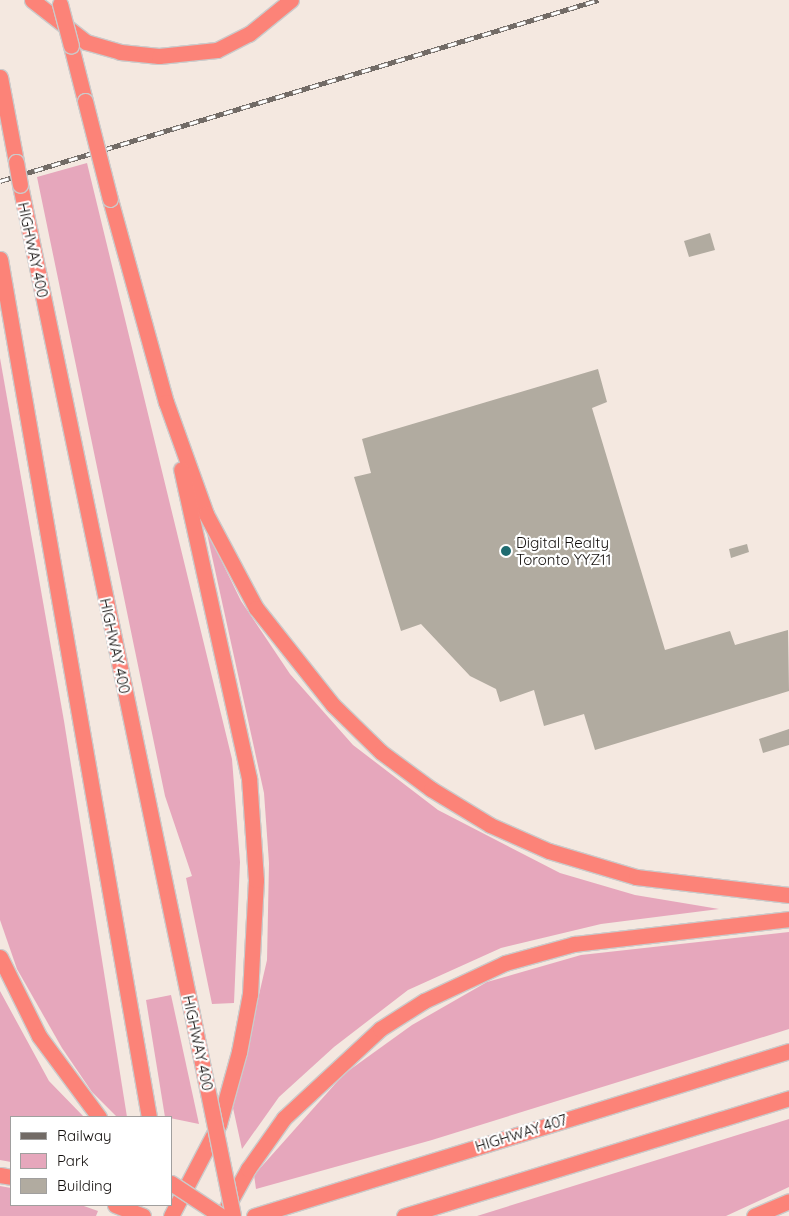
<!DOCTYPE html>
<html>
<head>
<meta charset="utf-8">
<style>
	body { margin:0 }
	#map { position:relative; width:789px; height:1216px; overflow:hidden; background:#f4e8e0; font-family:Quicksand,sans-serif }
	div>[style] { position:absolute }
	.green>* { inset:0; background:#e6a7bc }
	.building>* { inset:0; background:#b1aba0 }
	.roads { filter:drop-shadow(1px 0 #cbcaca) drop-shadow(-1px 0 #cbcaca) drop-shadow(0 1px #cbcaca) drop-shadow(0 -1px #cbcaca) }
	.highway>* { height:15px; margin:-7.5px; padding:0 7.5px; transform-origin:7.5px; border-radius:7.5px; background:#fc8378 }
	.rail>* { height:5px; margin-top:-2.5px; transform-origin:0; background:repeating-linear-gradient(90deg,#fff 0 9px,#726b66 0 18px); box-sizing:border-box; border-block:1px solid #726b66 }
	.bridges { filter:drop-shadow(1px 0 #cbcaca) drop-shadow(-1px 0 #cbcaca) drop-shadow(0 1px #cbcaca) drop-shadow(0 -1px #cbcaca) }
	.highway-bridge>* { height:15px; margin:-7.5px; padding:0 7.5px; transform-origin:7.5px; border-radius:7.5px; background:#fc8378 }
	.dots>* { width:14px; height:14px; translate:-50% -50%; box-sizing:border-box; border:2px solid #fff; border-radius:50% }
	span { translate:-50% -50%; white-space:nowrap; text-align:center; line-height:1.15; -webkit-text-stroke:4.5px #fff; paint-order:stroke }
	.street-label { font-size:15px; color:#120e0c }
	.poi-label { font-size:15px; color:#120e0c }
	.left { translate:0 -50%; text-align:left }
	.legend { position:absolute; left:10px; top:1116px; width:162px; height:90px; box-sizing:border-box; background:#fff; border:1px solid #a09f9e; margin:0; padding:6px 9px; list-style:none; font-size:15px; color:#120e0c }
	.legend li { display:flex; align-items:center; gap:10px; height:25px }
	.legend b { width:25px; border:1px solid #a09f9e }
</style>
</head>
<body>
<div id="map">
	<div class="green">
		<div style="clip-path:polygon(87px 163px,232px 759px,240px 862px,234px 1003px,212px 1004px,186px 878px,192px 876px,165px 796px,37px 177px)"></div>
		<div style="clip-path:polygon(0 358px,64px 721px,127px 1117px,117px 1117px,92px 1092px,62px 1048px,17px 969px,0 920px)"></div>
		<div style="clip-path:polygon(206px 529px,241px 601px,290px 674px,353px 745px,438px 810px,560px 873px,635px 895px,719px 909px,601px 924px,501px 948px,408px 990px,334px 1047px,279px 1097px,242px 1149px,233px 1108px,267px 960px,269px 863px,264px 793px)"></div>
		<div style="clip-path:polygon(789px 932px,789px 1029px,432px 1140px,256px 1189px,254px 1175px,344px 1074px,412px 1025px,487px 982px,581px 955px)"></div>
		<div style="clip-path:polygon(0 991px,49px 1081px,84px 1117px,11px 1117px,11px 1162px,0 1160px)"></div>
		<div style="clip-path:polygon(171px 995px,199px 1124px,165px 1117px,146px 1000px)"></div>
		<div style="clip-path:polygon(789px 1119px,789px 1187px,726px 1216px,477px 1216px)"></div>
		<div style="clip-path:polygon(0 1186px,11px 1188px,11px 1205px,81px 1205px,98px 1211px,96px 1216px,0 1216px)"></div>
	</div>
	<div class="building">
		<div style="clip-path:polygon(710px 233px,715px 250px,689px 257px,684px 241px)"></div>
		<div style="clip-path:polygon(598px 369px,607px 402px,592px 408px,665px 650px,730px 631px,735px 645px,788px 630px,789px 691px,595px 750px,584px 714px,544px 726px,534px 690px,500px 702px,496px 689px,470px 676px,421px 624px,401px 631px,354px 477px,371px 473px,362px 439px)"></div>
		<div style="clip-path:polygon(747px 544px,749px 552px,731px 558px,729px 549px)"></div>
		<div style="clip-path:polygon(789px 729px,789px 745px,763px 753px,759px 739px)"></div>
	</div>
	<div class="roads">
		<div class="highway">
			<div style="left:32px;top:0;width:68px;rotate:37.9deg"></div>
			<div style="left:86px;top:42px;width:35px;rotate:16deg"></div>
			<div style="left:120px;top:52px;width:39px;rotate:6deg"></div>
			<div style="left:159px;top:56px;width:58px;rotate:-5.9deg"></div>
			<div style="left:217px;top:50px;width:36px;rotate:-27deg"></div>
			<div style="left:249px;top:34px;width:54px;rotate:-39deg"></div>
			<div style="left:71px;top:46px;width:57px;rotate:75.7deg"></div>
			<div style="left:0;top:77px;width:86px;rotate:79.3deg"></div>
			<div style="left:20px;top:185px;width:842px;rotate:78.28deg"></div>
			<div style="left:110px;top:199px;width:211px;rotate:74.6deg"></div>
			<div style="left:166px;top:402px;width:119px;rotate:70.3deg"></div>
			<div style="left:206px;top:514px;width:106px;rotate:62deg"></div>
			<div style="left:256px;top:608px;width:124px;rotate:51.6deg"></div>
			<div style="left:333px;top:705px;width:67px;rotate:44.4deg"></div>
			<div style="left:381px;top:752px;width:62px;rotate:36.5deg"></div>
			<div style="left:431px;top:789px;width:69px;rotate:31.4deg"></div>
			<div style="left:490px;top:825px;width:64px;rotate:23.8deg"></div>
			<div style="left:549px;top:851px;width:91px;rotate:16.6deg"></div>
			<div style="left:636px;top:877px;width:154px;rotate:6.7deg"></div>
			<div style="left:0;top:259px;width:871px;rotate:80.15deg"></div>
			<div style="left:0;top:957px;width:88px;rotate:63.7deg"></div>
			<div style="left:39px;top:1036px;width:101px;rotate:53.5deg"></div>
			<div style="left:0;top:1175px;width:11px;rotate:10deg"></div>
			<div style="left:115px;top:1205px;width:30px;rotate:21deg"></div>
			<div style="left:226px;top:1209px;width:46px;rotate:-61.2deg"></div>
			<div style="left:248px;top:1169px;width:62px;rotate:-54.8deg"></div>
			<div style="left:284px;top:1118px;width:131px;rotate:-42.8deg"></div>
			<div style="left:380px;top:1029px;width:52px;rotate:-32.5deg"></div>
			<div style="left:424px;top:1001px;width:89px;rotate:-25.1deg"></div>
			<div style="left:505px;top:963px;width:72px;rotate:-15.4deg"></div>
			<div style="left:574px;top:944px;width:216px;rotate:-6.6deg"></div>
			<div style="left:171px;top:1216px;width:104px;rotate:-62.4deg"></div>
			<div style="left:219px;top:1124px;width:75px;rotate:-74.5deg"></div>
			<div style="left:239px;top:1052px;width:59px;rotate:-79.3deg"></div>
			<div style="left:250px;top:994px;width:114px;rotate:-87deg"></div>
			<div style="left:256px;top:880px;width:102px;rotate:-93.9deg"></div>
			<div style="left:249px;top:778px;width:316px;rotate:-102.4deg"></div>
			<div style="left:254px;top:1216px;width:560px;rotate:-17.14deg"></div>
			<div style="left:404px;top:1216px;width:403px;rotate:-17deg"></div>
			<div style="left:754px;top:1216px;width:38px;rotate:-23deg"></div>
		</div>
	</div>
	<div class="rail">
		<div style="left:0;top:181px;width:625px;rotate:-16.84deg"></div>
	</div>
	<div class="bridges">
		<div class="highway-bridge">
			<div style="left:60px;top:4px;width:43px;rotate:75.3deg"></div>
			<div style="left:85px;top:101px;width:101px;rotate:75.7deg"></div>
			<div style="left:16px;top:162px;width:23px;rotate:80deg"></div>
			<div style="left:191px;top:1009px;width:211px;rotate:78.5deg"></div>
			<div style="left:171px;top:1183px;width:60px;rotate:33.4deg"></div>
		</div>
	</div>
	<div class="dots">
		<div style="left:506px;top:551px;background:#1f6b70"></div>
	</div>
	<div class="street-label">
		<span style="left:33px;top:250px;rotate:78deg">HIGHWAY 400</span>
		<span style="left:115px;top:646px;rotate:78deg">HIGHWAY 400</span>
		<span style="left:198px;top:1043px;rotate:78deg">HIGHWAY 400</span>
		<span style="left:521px;top:1133px;rotate:-17deg">HIGHWAY 407</span>
	</div>
	<div class="poi-label">
		<span class="left" style="left:516px;top:551px">Digital Realty<br>Toronto YYZ11</span>
	</div>
	<ul class="legend">
	<li><b style="height:6px;background:#726b66"></b>Railway</li>
	<li><b style="height:14px;background:#e6a7bc"></b>Park</li>
	<li><b style="height:14px;background:#b1aba0"></b>Building</li>
	</ul>
</div>
</body>
</html>
